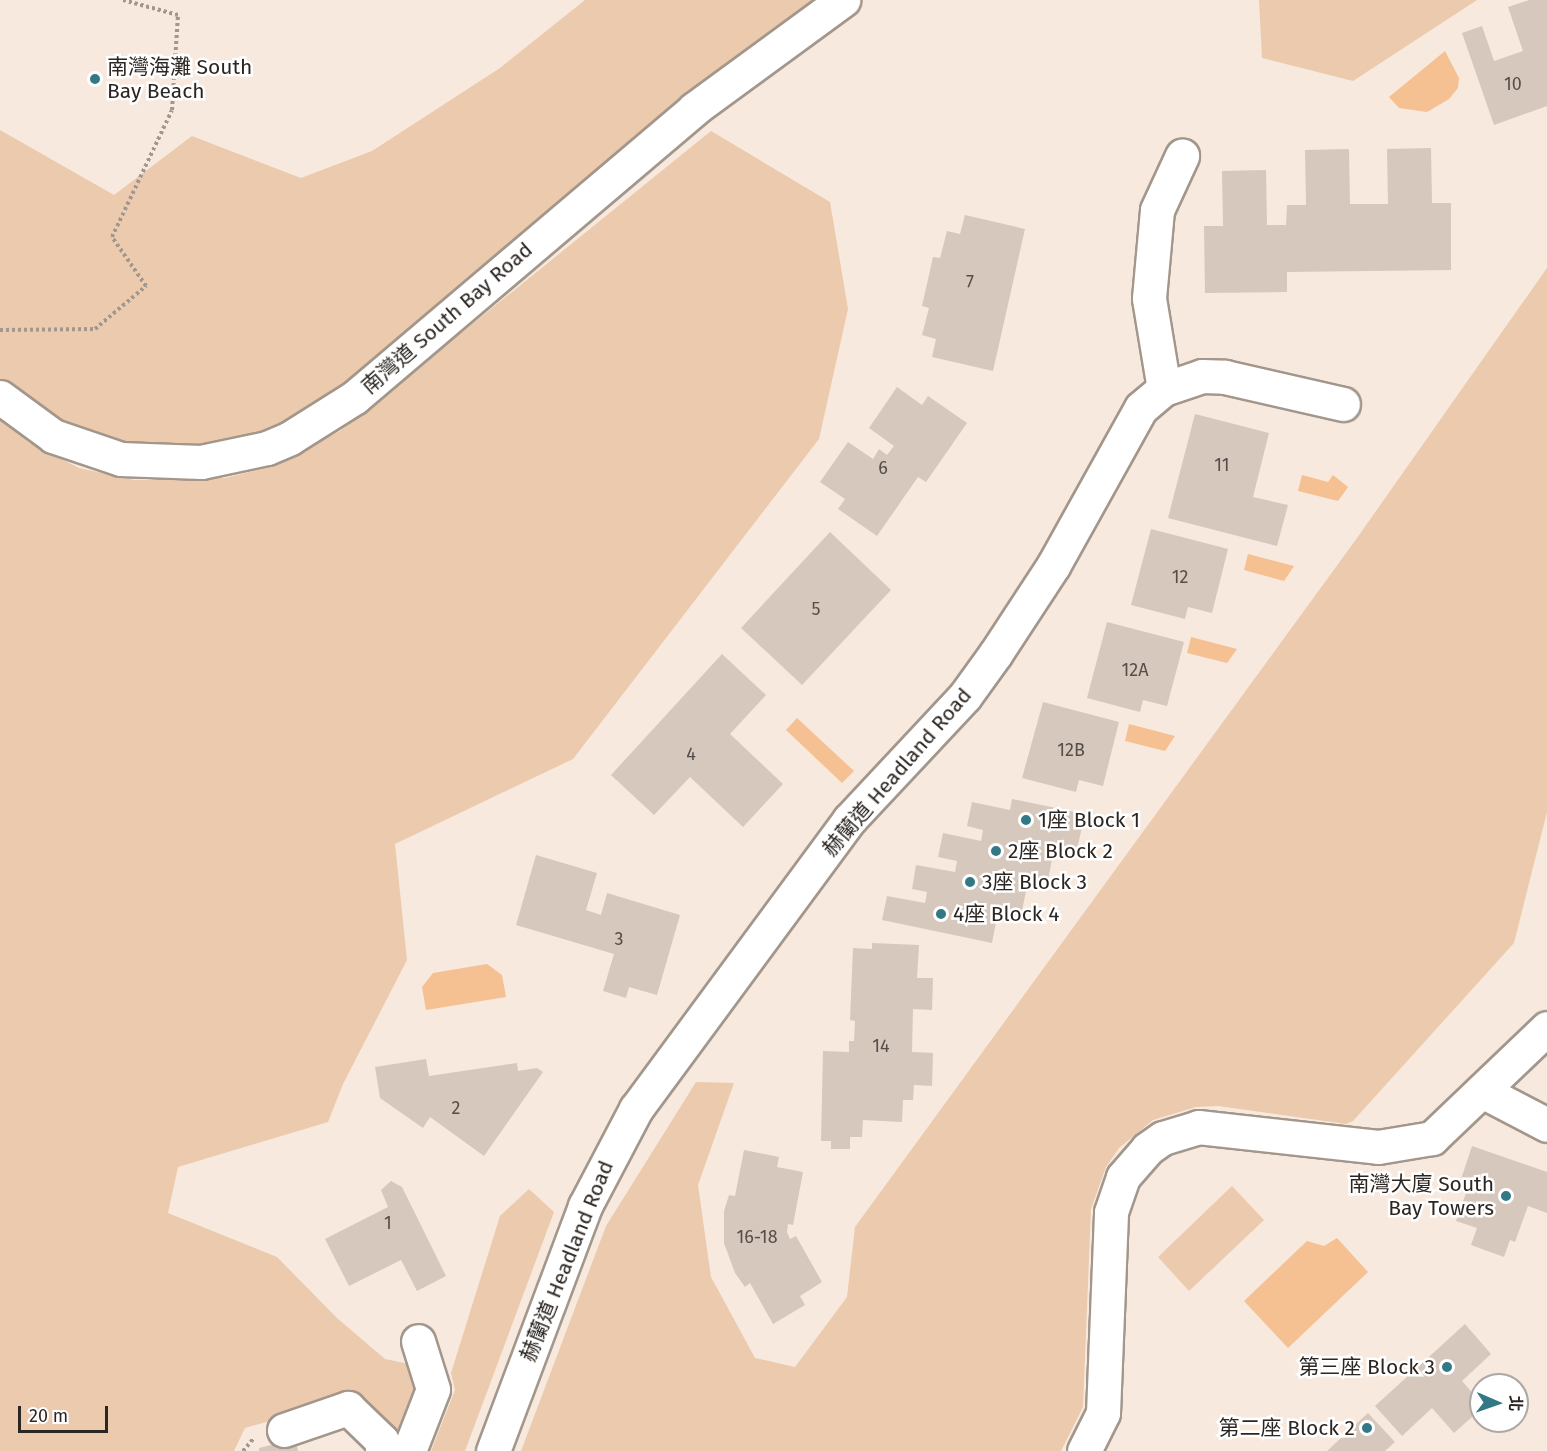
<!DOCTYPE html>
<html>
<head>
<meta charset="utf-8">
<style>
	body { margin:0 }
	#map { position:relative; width:1547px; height:1451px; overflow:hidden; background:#f7e9dd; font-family:"Fira Sans","Noto Sans TC",sans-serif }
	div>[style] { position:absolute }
	.green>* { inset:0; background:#eccaae }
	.water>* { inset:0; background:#f5c092 }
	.building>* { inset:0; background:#d6c8bd }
	.path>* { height:4px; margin-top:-2px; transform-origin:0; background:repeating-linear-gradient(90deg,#a1978e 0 3px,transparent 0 6px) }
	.roads { filter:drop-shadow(2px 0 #a3968b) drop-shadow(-2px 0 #a3968b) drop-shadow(0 2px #a3968b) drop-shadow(0 -2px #a3968b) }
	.minor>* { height:33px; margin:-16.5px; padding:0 16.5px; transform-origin:16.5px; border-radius:16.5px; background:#fff }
	.dots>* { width:16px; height:16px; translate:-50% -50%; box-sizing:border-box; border:3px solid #fff; border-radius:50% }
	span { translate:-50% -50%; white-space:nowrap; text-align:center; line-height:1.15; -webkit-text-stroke:5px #fff; paint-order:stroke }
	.number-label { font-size:18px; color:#564e49 }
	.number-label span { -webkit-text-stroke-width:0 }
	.poi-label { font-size:21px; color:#2c2622 }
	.left { translate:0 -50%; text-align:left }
	.right { translate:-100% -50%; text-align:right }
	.street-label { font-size:21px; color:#2c2622 }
	.north { position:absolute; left:1469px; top:1373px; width:60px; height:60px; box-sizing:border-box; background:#fff; border:2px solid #aba8a7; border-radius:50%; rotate:92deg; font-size:16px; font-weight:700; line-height:24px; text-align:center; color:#2c2622 }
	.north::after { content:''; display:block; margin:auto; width:21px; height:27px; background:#327885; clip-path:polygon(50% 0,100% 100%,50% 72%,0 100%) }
	.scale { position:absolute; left:18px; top:1406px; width:90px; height:27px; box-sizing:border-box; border:3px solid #2c2622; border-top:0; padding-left:8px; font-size:18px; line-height:21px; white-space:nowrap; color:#2c2622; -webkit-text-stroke:4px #fff; paint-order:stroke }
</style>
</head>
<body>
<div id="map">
	<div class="green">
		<div style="clip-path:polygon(585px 0,840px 0,345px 397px,220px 450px,88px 442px,0 380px,0 130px,114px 195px,192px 136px,301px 178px,372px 151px,500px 68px)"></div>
		<div style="clip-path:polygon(1259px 0,1477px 0,1353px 81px,1262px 58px)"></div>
		<div style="clip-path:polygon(711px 131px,830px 202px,848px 309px,819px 439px,573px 759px,395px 844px,407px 960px,343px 1084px,328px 1122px,178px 1167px,168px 1213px,277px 1257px,337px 1318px,385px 1359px,414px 1365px,421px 1389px,400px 1445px,353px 1397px,245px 1428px,234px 1451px,0 1451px,0 418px,28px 442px,79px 468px,134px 480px,225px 478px,270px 467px,340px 431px)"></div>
		<div style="clip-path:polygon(1547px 268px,1547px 812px,1514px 943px,1353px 1121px,1346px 1124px,1218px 1106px,1196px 1107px,1153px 1120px,1119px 1148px,1106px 1167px,1091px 1209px,1083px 1407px,1061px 1451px,521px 1451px,606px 1226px,696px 1082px,734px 1083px,698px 1185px,711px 1277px,755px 1358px,795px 1367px,847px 1297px,855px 1227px,1357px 538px)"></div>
		<div style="clip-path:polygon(1232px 1186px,1264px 1220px,1189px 1291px,1158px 1257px)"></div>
		<div style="clip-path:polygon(529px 1189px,554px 1212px,465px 1451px,431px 1451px,455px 1390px,451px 1373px,500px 1216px)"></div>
	</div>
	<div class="water">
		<div style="clip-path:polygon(1445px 51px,1459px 78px,1458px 88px,1449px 99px,1427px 112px,1399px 108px,1389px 97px)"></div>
		<div style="clip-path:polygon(1302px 475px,1328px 482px,1333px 475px,1348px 487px,1338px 501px,1298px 491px)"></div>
		<div style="clip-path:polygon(1248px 554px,1294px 566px,1284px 581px,1244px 570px)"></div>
		<div style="clip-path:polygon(1191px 637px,1237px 649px,1227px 663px,1187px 653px)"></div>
		<div style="clip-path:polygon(797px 718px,854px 771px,842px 783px,786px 730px)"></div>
		<div style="clip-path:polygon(1129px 724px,1175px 736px,1165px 751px,1125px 741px)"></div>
		<div style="clip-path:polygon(487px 964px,502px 975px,506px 997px,426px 1010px,422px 987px,433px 973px)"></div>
		<div style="clip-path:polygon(1337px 1238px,1368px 1272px,1288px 1348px,1244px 1301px,1307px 1241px,1324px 1246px)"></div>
	</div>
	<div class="building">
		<div style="clip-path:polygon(1529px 0,1547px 0,1547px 106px,1494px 125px,1462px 33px,1482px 26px,1494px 61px,1523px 51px,1508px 7px)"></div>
		<div style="clip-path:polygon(1431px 148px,1432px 203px,1451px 203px,1451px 270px,1287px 272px,1287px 292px,1205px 293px,1204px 226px,1223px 226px,1222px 171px,1266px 170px,1267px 225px,1286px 225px,1287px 205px,1306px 205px,1305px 150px,1349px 149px,1350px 204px,1388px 204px,1387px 149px)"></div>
		<div style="clip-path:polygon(965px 215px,1025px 229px,993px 371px,932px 357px,936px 339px,922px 335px,929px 308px,922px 306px,933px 257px,940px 258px,947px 231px,960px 234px)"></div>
		<div style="clip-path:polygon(897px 387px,922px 405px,928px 396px,967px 423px,926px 482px,918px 477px,877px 536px,838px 509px,845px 499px,820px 482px,848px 442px,873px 459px,879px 449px,887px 455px,894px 446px,869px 428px)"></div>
		<div style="clip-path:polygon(1195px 414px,1269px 433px,1253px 497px,1288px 505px,1277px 546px,1168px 518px)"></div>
		<div style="clip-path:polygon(1151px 529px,1228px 549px,1212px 613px,1188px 607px,1185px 619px,1131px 605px)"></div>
		<div style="clip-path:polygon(830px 532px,891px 590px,802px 685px,741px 628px)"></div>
		<div style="clip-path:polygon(1107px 622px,1184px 642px,1167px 706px,1143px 700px,1140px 712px,1087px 698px)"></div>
		<div style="clip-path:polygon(722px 654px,766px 695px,730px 734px,783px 784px,743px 827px,690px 777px,654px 815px,611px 775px)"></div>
		<div style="clip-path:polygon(1043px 702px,1119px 722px,1103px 786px,1079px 780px,1076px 792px,1022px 778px)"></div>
		<div style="clip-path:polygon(1012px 799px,1085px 814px,1077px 849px,1055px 844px,1048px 880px,1029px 876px,1022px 911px,999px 907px,992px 943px,882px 920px,887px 896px,925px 903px,927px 892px,912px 889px,916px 865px,955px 872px,957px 861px,938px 857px,943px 833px,981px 841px,983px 830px,967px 826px,972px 802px,1010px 810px)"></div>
		<div style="clip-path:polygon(536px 855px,597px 873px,586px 910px,601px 915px,607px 893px,680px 915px,657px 995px,629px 987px,626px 998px,603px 991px,614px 954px,516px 925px)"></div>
		<div style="clip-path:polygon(872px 943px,919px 945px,917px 978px,933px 978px,932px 1010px,913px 1009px,912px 1052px,933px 1053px,932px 1086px,914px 1085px,913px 1100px,903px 1100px,902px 1122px,863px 1120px,862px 1137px,850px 1137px,850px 1149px,831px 1149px,831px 1141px,821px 1141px,823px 1051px,849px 1052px,849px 1041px,854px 1041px,855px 1021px,850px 1020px,853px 948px,872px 949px)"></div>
		<div style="clip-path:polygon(426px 1059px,429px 1076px,517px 1063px,518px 1071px,537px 1068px,543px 1072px,484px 1156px,430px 1117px,423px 1128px,380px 1098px,375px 1067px)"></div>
		<div style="clip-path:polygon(1472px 1146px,1547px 1172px,1547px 1213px,1528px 1206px,1515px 1242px,1510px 1240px,1504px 1257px,1471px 1245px,1477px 1228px,1456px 1221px,1469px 1185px,1460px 1182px)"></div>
		<div style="clip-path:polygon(744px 1150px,779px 1157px,777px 1167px,803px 1172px,793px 1225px,788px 1224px,787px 1232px,790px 1239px,796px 1236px,822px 1282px,800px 1296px,805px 1305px,773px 1324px,750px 1283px,745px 1287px,735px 1273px,724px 1243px,724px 1211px,729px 1195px,735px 1196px)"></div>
		<div style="clip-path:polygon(391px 1181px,402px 1187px,446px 1276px,417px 1291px,401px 1260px,349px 1286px,325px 1239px,388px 1207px,381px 1190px)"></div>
		<div style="clip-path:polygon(1465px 1324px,1491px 1354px,1462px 1381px,1481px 1403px,1481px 1409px,1454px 1433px,1432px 1408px,1402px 1436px,1375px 1406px)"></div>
		<div style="clip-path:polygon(1368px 1413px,1395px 1442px,1385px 1451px,1327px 1451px)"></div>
		<div style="clip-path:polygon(295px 1439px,298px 1451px,259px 1451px,259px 1448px)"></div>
	</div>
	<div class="path">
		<div style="left:0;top:330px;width:95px;rotate:-0.6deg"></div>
		<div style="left:95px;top:329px;width:67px;rotate:-40.1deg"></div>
		<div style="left:146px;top:286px;width:60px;rotate:-124.8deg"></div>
		<div style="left:112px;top:237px;width:140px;rotate:-64.7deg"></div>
		<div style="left:172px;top:110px;width:95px;rotate:-86.4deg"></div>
		<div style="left:178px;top:15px;width:57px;rotate:-164.7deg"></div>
		<div style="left:243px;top:1451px;width:17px;rotate:-50deg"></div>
	</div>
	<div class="roads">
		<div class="minor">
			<div style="left:1164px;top:389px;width:92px;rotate:-99.4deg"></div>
			<div style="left:1149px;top:298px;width:88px;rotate:-84.8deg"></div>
			<div style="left:1157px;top:210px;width:60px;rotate:-65.2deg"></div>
			<div style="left:0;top:397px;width:66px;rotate:36.3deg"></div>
			<div style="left:53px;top:436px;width:72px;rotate:18.7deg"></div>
			<div style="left:121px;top:459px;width:80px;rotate:2.1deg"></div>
			<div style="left:201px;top:462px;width:67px;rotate:-12deg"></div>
			<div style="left:267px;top:448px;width:25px;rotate:-23deg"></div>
			<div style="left:290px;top:438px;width:77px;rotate:-32.2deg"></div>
			<div style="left:355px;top:397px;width:445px;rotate:-40.3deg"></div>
			<div style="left:694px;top:109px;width:185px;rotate:-36.2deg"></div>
			<div style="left:1482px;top:1091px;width:73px;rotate:27.6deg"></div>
			<div style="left:284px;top:1430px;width:68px;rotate:-19deg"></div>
			<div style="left:348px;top:1408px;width:47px;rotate:44.1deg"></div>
			<div style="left:382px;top:1441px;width:10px;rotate:90deg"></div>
			<div style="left:409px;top:1451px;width:66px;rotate:-68.8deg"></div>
			<div style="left:433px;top:1389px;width:50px;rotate:-107.4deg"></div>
			<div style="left:493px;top:1451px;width:262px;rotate:-69.4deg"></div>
			<div style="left:585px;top:1206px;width:110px;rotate:-62.3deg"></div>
			<div style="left:636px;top:1109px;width:359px;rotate:-53.6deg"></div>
			<div style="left:849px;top:820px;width:170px;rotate:-46.9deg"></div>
			<div style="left:965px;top:696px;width:53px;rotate:-54.2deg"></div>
			<div style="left:996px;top:653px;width:104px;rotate:-56.8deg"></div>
			<div style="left:1053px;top:566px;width:181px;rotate:-60.9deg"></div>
			<div style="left:1141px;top:408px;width:30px;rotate:-40deg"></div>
			<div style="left:1164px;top:389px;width:40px;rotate:-18.9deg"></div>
			<div style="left:1202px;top:376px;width:23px;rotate:2deg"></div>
			<div style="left:1225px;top:377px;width:121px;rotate:12.9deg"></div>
			<div style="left:1084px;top:1451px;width:42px;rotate:-63.4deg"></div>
			<div style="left:1103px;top:1413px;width:201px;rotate:-87.7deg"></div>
			<div style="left:1111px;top:1212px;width:37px;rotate:-71deg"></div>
			<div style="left:1123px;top:1177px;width:37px;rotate:-49deg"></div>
			<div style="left:1147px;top:1149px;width:19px;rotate:-35deg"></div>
			<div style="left:1163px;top:1138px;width:37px;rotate:-17deg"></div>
			<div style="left:1198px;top:1127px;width:181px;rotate:6.3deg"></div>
			<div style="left:1378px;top:1147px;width:55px;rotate:-9.5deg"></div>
			<div style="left:1432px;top:1138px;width:159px;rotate:-43.7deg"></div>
		</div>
	</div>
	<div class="dots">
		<div style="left:95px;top:79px;background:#327885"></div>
		<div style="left:1026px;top:820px;background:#327885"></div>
		<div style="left:996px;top:851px;background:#327885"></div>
		<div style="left:970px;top:882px;background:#327885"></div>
		<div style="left:941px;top:914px;background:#327885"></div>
		<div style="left:1506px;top:1196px;background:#327885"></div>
		<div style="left:1447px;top:1367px;background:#327885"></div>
		<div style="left:1367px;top:1428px;background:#327885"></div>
	</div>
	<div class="number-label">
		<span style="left:1513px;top:84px">10</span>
		<span style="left:970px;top:282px">7</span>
		<span style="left:1222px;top:465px">11</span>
		<span style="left:883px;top:468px">6</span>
		<span style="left:1180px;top:577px">12</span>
		<span style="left:816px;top:609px">5</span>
		<span style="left:1135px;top:670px">12A</span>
		<span style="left:1071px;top:750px">12B</span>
		<span style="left:691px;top:754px">4</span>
		<span style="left:619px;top:939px">3</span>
		<span style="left:881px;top:1046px">14</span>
		<span style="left:456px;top:1108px">2</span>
		<span style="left:388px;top:1223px">1</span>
		<span style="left:757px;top:1237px">16-18</span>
	</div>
	<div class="poi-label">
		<span class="left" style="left:107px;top:79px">南灣海灘 South<br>Bay Beach</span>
		<span class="left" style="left:1038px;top:820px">1座 Block 1</span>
		<span class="left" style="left:1008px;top:851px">2座 Block 2</span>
		<span class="left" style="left:982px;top:882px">3座 Block 3</span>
		<span class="left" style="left:953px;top:914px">4座 Block 4</span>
		<span class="right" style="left:1494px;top:1196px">南灣大廈 South<br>Bay Towers</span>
		<span class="right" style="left:1435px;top:1367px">第三座 Block 3</span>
		<span class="right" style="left:1355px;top:1428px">第二座 Block 2</span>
	</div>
	<div class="street-label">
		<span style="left:447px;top:318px;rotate:-41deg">南灣道 South Bay Road</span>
		<span style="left:897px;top:772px;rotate:-49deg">赫蘭道 Headland Road</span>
		<span style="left:567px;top:1261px;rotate:-68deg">赫蘭道 Headland Road</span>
	</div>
	<div class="north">北</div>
	<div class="scale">20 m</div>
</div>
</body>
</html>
